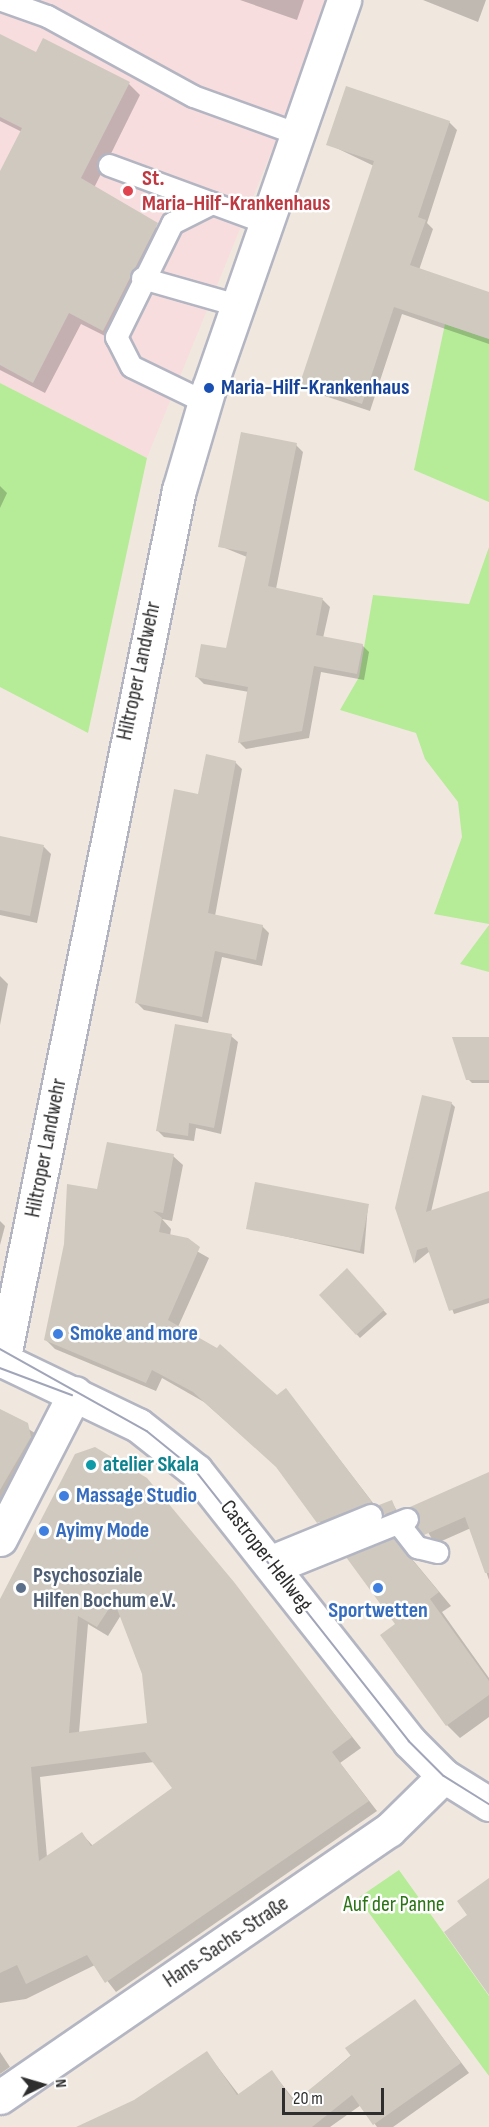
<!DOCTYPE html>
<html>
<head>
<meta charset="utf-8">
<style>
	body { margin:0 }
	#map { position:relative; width:489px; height:2127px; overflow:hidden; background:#f0e8df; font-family:"Sofia Sans Condensed",sans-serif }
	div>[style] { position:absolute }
	.medical>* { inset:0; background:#f7ddde }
	.green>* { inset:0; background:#b6eb98 }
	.shadow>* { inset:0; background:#0003 }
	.building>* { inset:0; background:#cfc9c0 }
	.roads { filter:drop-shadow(2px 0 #b3b6c2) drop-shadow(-2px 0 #b3b6c2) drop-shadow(0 2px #b3b6c2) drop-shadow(0 -2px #b3b6c2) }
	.lane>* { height:21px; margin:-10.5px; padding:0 10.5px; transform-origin:10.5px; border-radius:10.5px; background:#fff }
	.street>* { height:33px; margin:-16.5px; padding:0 16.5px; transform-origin:16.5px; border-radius:16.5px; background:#fff }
	.secondary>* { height:33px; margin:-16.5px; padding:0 16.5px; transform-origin:16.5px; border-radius:16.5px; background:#fff }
	.tram>* { height:1.5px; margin:-0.75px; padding:0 0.75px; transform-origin:0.75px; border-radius:0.75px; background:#a1a5b9 }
	.dots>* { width:16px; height:16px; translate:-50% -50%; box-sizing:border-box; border:3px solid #fff; border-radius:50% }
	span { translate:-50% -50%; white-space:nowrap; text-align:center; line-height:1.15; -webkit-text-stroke:5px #fff; paint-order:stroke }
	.health-label { font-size:22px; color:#be3a42; font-weight:700 }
	.left { translate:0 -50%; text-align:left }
	.transit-label { font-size:22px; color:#164399; font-weight:700 }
	.street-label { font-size:22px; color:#2e2e2e }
	.shop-label { font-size:22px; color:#366cbe; font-weight:700 }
	.culture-label { font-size:22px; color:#0d838f; font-weight:700 }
	.service-label { font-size:22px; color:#4e5e75; font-weight:700 }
	.park-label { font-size:22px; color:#2a7414 }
	.north { position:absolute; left:12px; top:2055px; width:60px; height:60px; -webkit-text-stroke:4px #fff; paint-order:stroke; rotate:85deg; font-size:16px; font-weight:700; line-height:24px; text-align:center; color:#2e2e2e }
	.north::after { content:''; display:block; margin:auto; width:21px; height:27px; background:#2e2e2e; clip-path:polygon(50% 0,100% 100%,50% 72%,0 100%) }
	.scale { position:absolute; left:282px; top:2088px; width:102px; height:27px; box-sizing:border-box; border:3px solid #2e2e2e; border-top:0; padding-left:8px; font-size:18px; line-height:21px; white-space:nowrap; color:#2e2e2e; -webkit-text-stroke:4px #fff; paint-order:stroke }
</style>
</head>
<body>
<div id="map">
	<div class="medical">
		<div style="clip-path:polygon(0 0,333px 0,147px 458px,0 383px)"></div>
	</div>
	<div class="green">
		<div style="clip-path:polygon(445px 324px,489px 339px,489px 502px,414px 470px)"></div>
		<div style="clip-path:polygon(0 383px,147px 458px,88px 733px,0 687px)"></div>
		<div style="clip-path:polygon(489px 547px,489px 924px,434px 914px,462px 837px,458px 802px,425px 759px,416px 733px,340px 710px,359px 677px,373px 595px,469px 604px)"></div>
		<div style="clip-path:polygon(489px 925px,489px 972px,460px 964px)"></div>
		<div style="clip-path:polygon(399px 1870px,489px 1996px,489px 2076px,358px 1898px)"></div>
	</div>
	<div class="shadow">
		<div style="clip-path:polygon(240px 0,304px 0,297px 20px)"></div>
		<div style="clip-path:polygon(423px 0,486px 0,478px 22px)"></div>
		<div style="clip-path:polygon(0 53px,129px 84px,140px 95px,94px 188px,169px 236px,115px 341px,81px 324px,45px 393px,0 370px,0 174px,22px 132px,0 121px)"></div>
		<div style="clip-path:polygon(449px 122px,457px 130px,427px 223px,433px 229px,419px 270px,489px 294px,489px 344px,402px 314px,370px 411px,310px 391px,302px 383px,374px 166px,328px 144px)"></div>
		<div style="clip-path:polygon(296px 445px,303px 452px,276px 589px,323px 600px,330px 607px,323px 638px,362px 645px,369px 652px,364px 680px,321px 672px,309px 738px,246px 749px,240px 743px,249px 692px,204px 684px,197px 677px,227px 650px,247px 557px,220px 546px)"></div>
		<div style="clip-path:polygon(0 486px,7px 493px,0 508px)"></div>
		<div style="clip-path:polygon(235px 762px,242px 769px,215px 916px,262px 926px,269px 933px,262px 966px,222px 957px,208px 1023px,144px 1010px,137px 1003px,199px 796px)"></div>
		<div style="clip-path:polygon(0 838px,44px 847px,51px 854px,37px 923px,0 915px)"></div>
		<div style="clip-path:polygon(0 976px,8px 984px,0 1025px)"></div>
		<div style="clip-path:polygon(231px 1036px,238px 1042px,221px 1134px,196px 1128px,194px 1141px,164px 1137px,158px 1131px)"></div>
		<div style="clip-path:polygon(489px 1039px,489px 1083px,472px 1083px,468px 1079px)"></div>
		<div style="clip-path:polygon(451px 1103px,455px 1107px,431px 1212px,489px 1197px,489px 1303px,454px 1314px,430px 1251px,415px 1263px,397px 1208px)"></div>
		<div style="clip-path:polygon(173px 1156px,183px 1165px,172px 1221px,162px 1219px,171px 1229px,170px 1236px,209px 1258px,178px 1327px,277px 1397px,286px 1390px,380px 1512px,328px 1532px,280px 1469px,204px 1402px,162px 1378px,156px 1391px,55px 1349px,46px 1340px,98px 1191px)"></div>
		<div style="clip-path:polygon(368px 1205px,364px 1254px,248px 1228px)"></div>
		<div style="clip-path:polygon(0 1221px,5px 1226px,0 1245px)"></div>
		<div style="clip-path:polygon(347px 1271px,387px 1314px,360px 1338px,321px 1295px)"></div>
		<div style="clip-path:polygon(0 1411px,38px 1435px,0 1516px)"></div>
		<div style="clip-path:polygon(489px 1474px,489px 1580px,471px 1528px,435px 1544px,413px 1507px)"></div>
		<div style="clip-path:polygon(evenodd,157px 1490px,361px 1748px,340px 1763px,377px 1811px,116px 1992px,95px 1965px,26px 1999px,0 2003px,0 1603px,157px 1490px,121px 1615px,144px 1674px,148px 1724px,79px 1733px,88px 1624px,108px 1636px,121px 1615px,157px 1490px,154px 1762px,174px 1789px,93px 1846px,82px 1834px,47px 1857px,40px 1777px,154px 1762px)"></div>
		<div style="clip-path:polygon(391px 1501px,399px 1514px,388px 1518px,385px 1514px)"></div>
		<div style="clip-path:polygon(407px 1553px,451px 1606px,442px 1612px,489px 1678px,489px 1717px,460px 1738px,447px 1725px,397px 1624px)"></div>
		<div style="clip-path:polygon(415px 2001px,469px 2073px,393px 2127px,377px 2127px,361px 2105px,330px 2127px,82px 2127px,134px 2101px,207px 2053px,239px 2095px,272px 2072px,296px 2102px)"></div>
		<div style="clip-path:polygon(0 2052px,10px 2067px,0 2074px)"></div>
	</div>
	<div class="building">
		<div style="clip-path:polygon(0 34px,36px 52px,43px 38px,130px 82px,81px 178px,158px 223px,103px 331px,69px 313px,33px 383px,0 365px,0 171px,22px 128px,0 117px)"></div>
		<div style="clip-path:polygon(346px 86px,450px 121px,418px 217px,426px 220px,410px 265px,489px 292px,489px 339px,394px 307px,362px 404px,300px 383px,374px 161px,326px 145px)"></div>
		<div style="clip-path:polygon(241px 432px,297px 443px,268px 586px,323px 598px,316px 635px,363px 644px,357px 674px,314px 666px,302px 731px,238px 743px,248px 687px,195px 677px,201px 644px,226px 648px,247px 552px,218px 547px)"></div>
		<div style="clip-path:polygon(206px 754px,236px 761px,208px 913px,263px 925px,256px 960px,215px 951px,202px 1017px,135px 1003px,174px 789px,198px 794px)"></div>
		<div style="clip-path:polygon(0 836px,44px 845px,30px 916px,0 910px)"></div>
		<div style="clip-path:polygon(175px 1024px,232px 1034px,214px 1128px,189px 1123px,188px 1136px,156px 1131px)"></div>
		<div style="clip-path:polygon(452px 1037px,489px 1037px,489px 1080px,466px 1080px)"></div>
		<div style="clip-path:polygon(422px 1095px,452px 1102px,426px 1212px,489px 1191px,489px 1298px,449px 1311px,427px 1247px,417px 1250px,414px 1264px,395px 1208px)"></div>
		<div style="clip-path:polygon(107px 1142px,174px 1154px,163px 1213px,153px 1211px,162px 1218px,159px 1232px,188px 1238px,200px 1247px,168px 1320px,217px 1348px,220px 1344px,277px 1395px,286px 1388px,372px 1502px,317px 1523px,276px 1467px,193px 1392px,152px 1370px,146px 1383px,44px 1340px,64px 1244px,67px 1184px,97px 1189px)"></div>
		<div style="clip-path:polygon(255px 1182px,369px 1204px,360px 1251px,246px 1229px)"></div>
		<div style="clip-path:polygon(347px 1268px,384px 1310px,356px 1335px,319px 1295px)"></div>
		<div style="clip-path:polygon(0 1409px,28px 1423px,31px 1437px,0 1490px)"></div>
		<div style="clip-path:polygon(evenodd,95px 1447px,147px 1478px,234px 1582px,352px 1737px,332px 1752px,369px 1801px,105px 1983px,87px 1955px,26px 1984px,17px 1965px,0 1973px,0 1599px,75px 1454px,95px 1447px,114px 1601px,142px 1674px,147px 1723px,69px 1733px,78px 1616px,97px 1627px,114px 1601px,95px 1447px,145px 1752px,172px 1788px,91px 1846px,82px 1832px,39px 1861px,31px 1767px,145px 1752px)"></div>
		<div style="clip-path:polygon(489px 1472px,489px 1573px,485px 1573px,465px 1517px,424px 1535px,417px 1527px,419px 1514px,410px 1507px)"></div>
		<div style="clip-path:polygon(392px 1500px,396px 1510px,383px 1515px,379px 1505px)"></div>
		<div style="clip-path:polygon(394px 1538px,439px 1592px,430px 1599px,489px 1681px,489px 1695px,446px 1726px,380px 1635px,395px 1624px,346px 1557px)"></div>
		<div style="clip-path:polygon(489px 1878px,489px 1995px,444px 1932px,467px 1915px,457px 1901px)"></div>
		<div style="clip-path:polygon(415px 1999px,461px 2063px,373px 2125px,352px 2095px,312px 2127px,76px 2127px,134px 2100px,207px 2051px,237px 2095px,272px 2070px,294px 2102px,351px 2056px,345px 2048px)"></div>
	</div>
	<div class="roads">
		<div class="lane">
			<div style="left:2px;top:0;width:48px;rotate:19.6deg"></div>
			<div style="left:47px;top:16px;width:166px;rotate:28.7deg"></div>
			<div style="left:193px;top:96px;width:112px;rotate:19.9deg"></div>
			<div style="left:109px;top:165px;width:168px;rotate:20.2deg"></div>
			<div style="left:142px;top:278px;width:102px;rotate:15.9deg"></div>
			<div style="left:205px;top:402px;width:82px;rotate:-154.1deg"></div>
			<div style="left:131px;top:366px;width:33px;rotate:-117deg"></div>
			<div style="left:116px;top:337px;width:127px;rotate:-63.8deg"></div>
			<div style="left:172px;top:223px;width:45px;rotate:-26.6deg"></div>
			<div style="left:398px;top:1523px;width:31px;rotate:52deg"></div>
			<div style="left:417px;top:1547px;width:21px;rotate:14deg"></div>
			<div style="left:268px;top:1557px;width:111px;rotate:-22.2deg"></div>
			<div style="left:278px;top:1571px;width:139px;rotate:-22deg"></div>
		</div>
		<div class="street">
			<div style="left:0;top:1539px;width:164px;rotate:-62.8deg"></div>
			<div style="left:0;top:2097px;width:472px;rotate:-34.5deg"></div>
			<div style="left:389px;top:1830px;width:77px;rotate:-44.5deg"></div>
		</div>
		<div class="secondary">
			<div style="left:0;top:1359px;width:153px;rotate:25.6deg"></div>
			<div style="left:138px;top:1425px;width:74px;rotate:38.4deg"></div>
			<div style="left:196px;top:1471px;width:344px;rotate:51.7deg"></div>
			<div style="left:409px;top:1741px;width:49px;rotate:45deg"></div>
			<div style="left:444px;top:1776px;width:53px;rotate:31.9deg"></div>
			<div style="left:3px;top:1361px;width:889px;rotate:-78.58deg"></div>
			<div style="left:179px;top:490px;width:106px;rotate:-73.6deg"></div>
			<div style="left:209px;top:388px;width:411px;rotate:-70.8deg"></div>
		</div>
	</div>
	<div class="tram">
		<div style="left:0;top:1349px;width:168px;rotate:29.2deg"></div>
		<div style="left:147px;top:1431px;width:63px;rotate:39.2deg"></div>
		<div style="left:196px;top:1471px;width:344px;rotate:51.7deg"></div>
		<div style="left:409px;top:1741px;width:49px;rotate:45deg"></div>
		<div style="left:444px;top:1776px;width:53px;rotate:31.9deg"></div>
		<div style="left:0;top:1368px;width:77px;rotate:20.6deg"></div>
	</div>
	<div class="dots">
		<div style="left:128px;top:191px;background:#e0444e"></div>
		<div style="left:209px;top:388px;background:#1a4fb4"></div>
		<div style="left:58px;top:1334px;background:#3f7fe0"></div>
		<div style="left:91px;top:1465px;background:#0f9aa8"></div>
		<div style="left:64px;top:1496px;background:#3f7fe0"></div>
		<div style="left:44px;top:1531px;background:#3f7fe0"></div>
		<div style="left:21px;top:1588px;background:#5c6f8a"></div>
		<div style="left:378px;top:1588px;background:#3f7fe0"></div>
	</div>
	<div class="health-label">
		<span class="left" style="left:142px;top:191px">St.<br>Maria-Hilf-Krankenhaus</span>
	</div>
	<div class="transit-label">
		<span class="left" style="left:221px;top:388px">Maria-Hilf-Krankenhaus</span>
	</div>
	<div class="street-label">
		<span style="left:139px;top:671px;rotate:-78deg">Hiltroper Landwehr</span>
		<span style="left:46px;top:1148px;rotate:-79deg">Hiltroper Landwehr</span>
		<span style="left:266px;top:1556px;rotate:52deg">Castroper Hellweg</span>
		<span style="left:226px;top:1942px;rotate:-34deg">Hans-Sachs-Straße</span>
	</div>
	<div class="shop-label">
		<span class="left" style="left:70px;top:1334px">Smoke and more</span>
		<span class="left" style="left:76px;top:1496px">Massage Studio</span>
		<span class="left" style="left:56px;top:1531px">Ayimy Mode</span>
		<span style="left:378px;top:1611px">Sportwetten</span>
	</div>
	<div class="culture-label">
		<span class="left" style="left:103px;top:1465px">atelier Skala</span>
	</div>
	<div class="service-label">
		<span class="left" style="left:33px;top:1588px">Psychosoziale<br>Hilfen Bochum e.V.</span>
	</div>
	<div class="park-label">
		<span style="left:394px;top:1905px">Auf der Panne</span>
	</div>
	<div class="north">N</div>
	<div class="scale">20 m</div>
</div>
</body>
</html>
